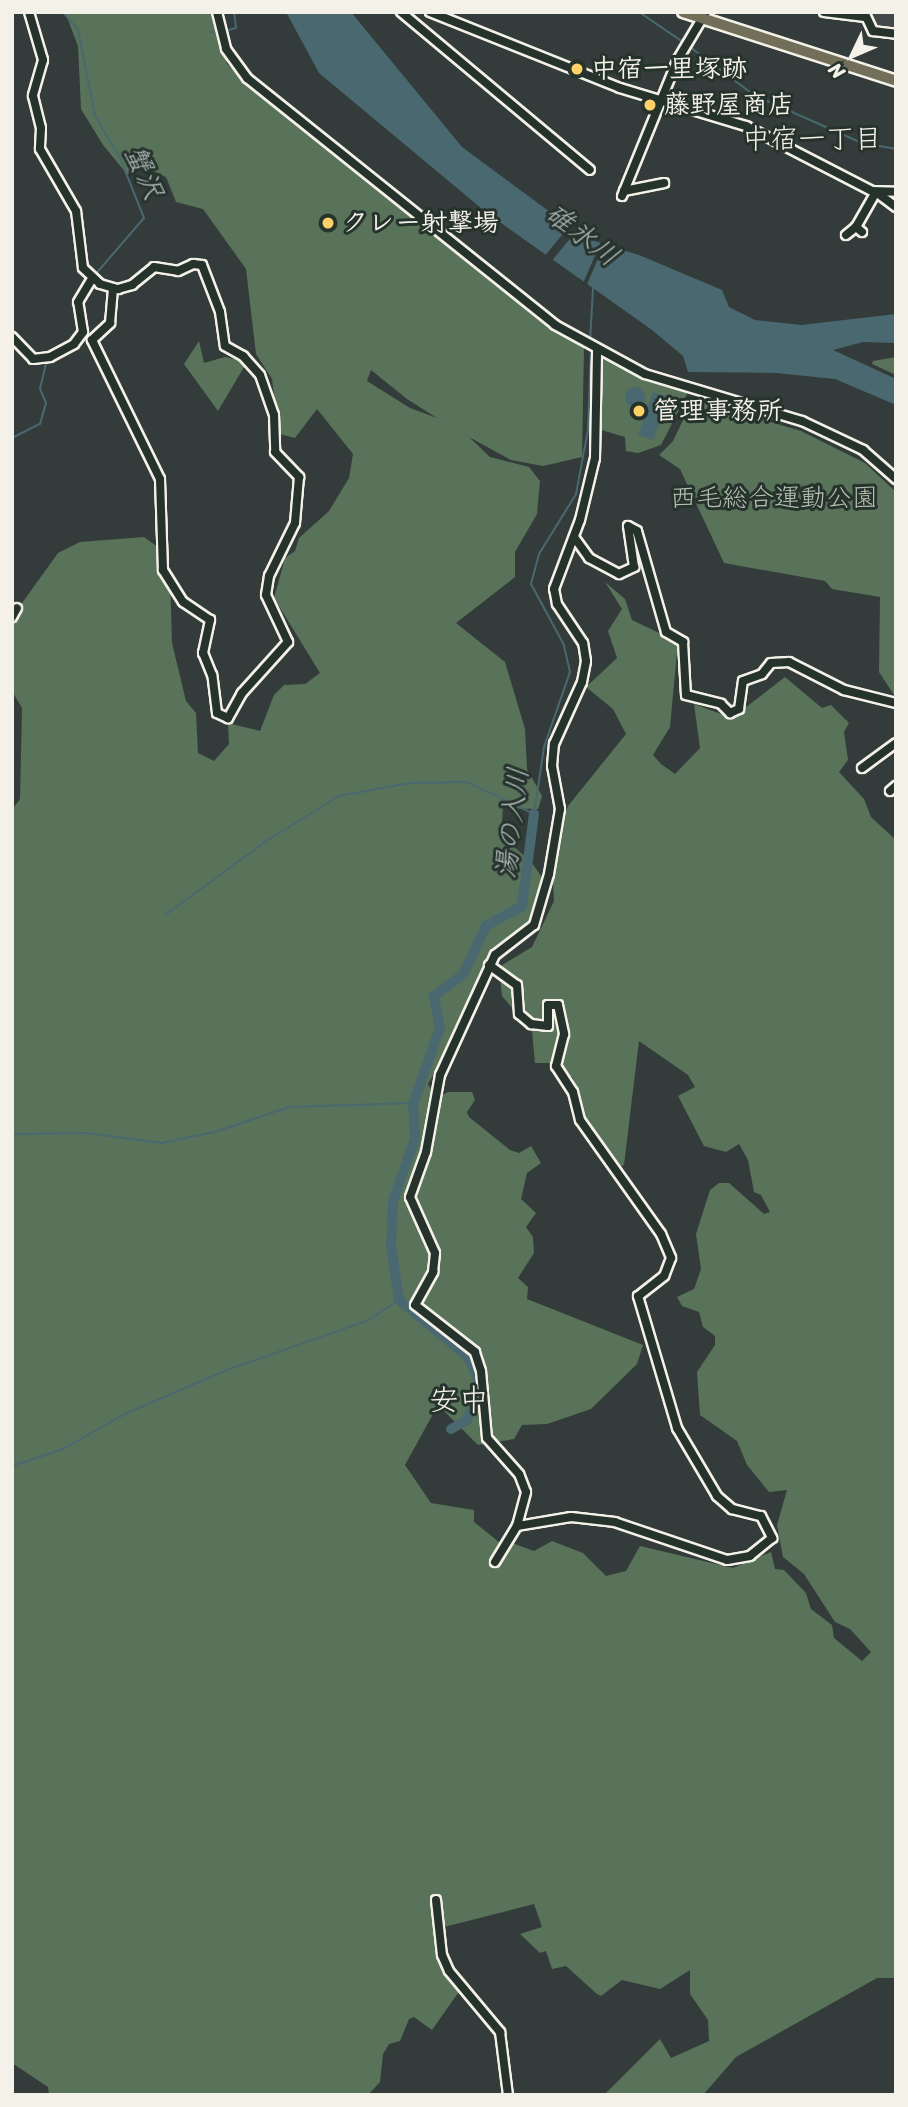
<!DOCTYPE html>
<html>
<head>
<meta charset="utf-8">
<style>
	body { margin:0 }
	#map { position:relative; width:908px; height:2107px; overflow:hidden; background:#333c3a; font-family:Sriracha,"Klee One",sans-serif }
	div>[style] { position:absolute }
	.built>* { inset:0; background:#434749 }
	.green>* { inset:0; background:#587359 }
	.water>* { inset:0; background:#4a6870 }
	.round { border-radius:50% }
	.pier>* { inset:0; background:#333c3a }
	.stream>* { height:2px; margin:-1px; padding:0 1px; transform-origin:1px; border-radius:1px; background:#4a6870 }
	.river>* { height:10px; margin:-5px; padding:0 5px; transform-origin:5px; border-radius:5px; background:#4a6870 }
	.roads { filter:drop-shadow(2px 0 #f4f1e8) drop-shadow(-2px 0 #f4f1e8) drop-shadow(0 2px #f4f1e8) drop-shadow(0 -2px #f4f1e8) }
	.minor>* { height:8px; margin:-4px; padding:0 4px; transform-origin:4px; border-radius:4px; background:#26332d }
	.major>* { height:10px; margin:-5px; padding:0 5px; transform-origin:5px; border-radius:5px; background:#716e59 }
	.dots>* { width:19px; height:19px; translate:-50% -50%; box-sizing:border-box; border:4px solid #26332d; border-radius:50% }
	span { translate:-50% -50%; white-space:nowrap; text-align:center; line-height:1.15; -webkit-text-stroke:6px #26332d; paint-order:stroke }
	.poi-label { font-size:26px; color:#f4f1e8; font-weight:700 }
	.left { translate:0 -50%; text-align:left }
	.park-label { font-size:26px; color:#b6bfaf }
	.neighbourhood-label { font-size:28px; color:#f4f1e8 }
	.water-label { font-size:28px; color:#b0bab8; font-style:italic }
	.quarter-label { font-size:30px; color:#f4f1e8 }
	.frame { position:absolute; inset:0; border:14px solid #f4f1e8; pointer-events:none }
	.north { position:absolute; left:817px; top:21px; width:70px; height:70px; -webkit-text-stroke:5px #26332d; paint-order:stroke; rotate:226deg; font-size:19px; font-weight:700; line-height:28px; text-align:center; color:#f4f1e8 }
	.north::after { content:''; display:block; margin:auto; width:24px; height:32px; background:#f4f1e8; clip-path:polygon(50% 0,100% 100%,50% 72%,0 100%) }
</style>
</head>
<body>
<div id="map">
	<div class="built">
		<div style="clip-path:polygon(867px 12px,896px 12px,896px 30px,875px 28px)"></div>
	</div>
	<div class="green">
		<div style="clip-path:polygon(evenodd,65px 12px,214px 12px,227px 64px,247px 83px,491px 281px,584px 347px,582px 457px,543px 466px,511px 460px,469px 437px,490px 457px,529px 467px,540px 481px,537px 514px,515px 552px,515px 577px,456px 623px,505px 662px,525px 729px,527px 769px,542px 796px,538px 809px,503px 808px,501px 835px,532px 863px,541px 876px,541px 889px,537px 910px,521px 936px,490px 958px,455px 1037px,428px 1084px,436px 1099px,448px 1092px,472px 1092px,475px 1100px,467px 1112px,469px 1117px,510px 1150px,519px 1153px,531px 1146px,541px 1163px,527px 1173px,521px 1199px,536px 1213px,526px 1227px,533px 1237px,534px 1253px,518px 1278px,528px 1287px,527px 1299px,643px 1345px,637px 1364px,591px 1409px,547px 1424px,522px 1425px,514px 1439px,478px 1445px,438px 1405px,405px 1465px,431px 1503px,474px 1510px,474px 1522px,504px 1546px,512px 1543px,534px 1551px,552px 1541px,583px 1553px,606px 1576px,626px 1571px,640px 1546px,733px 1568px,771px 1552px,775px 1569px,784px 1570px,806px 1593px,811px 1609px,832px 1625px,834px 1638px,862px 1661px,871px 1652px,850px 1629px,835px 1622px,804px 1574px,783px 1557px,777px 1525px,787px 1490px,769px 1492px,747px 1465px,737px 1441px,700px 1415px,697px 1372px,715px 1345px,715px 1336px,703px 1327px,699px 1312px,682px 1306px,677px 1297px,694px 1289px,701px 1269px,696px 1234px,710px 1190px,719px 1183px,729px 1183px,764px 1214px,770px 1212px,761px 1195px,754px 1192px,748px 1160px,739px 1144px,726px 1152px,704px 1146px,678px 1096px,695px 1087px,688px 1075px,639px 1041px,624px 1165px,614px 1169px,590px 1135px,573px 1078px,554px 1063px,535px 1063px,532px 1031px,502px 996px,499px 967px,532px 947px,554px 901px,551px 843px,568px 806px,626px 734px,613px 709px,586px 687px,617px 658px,608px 631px,622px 609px,605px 582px,625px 599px,632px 620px,678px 642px,670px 727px,653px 755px,661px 764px,675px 774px,700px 748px,694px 704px,732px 718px,785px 677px,822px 708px,831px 705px,849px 723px,844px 732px,848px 760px,839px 772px,864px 799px,871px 817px,896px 840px,896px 1978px,877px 1978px,736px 2057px,703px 2095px,604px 2095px,660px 2039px,671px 2058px,709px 2041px,708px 2020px,690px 1994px,690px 1970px,660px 1989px,622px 1980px,601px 1996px,597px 1994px,566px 1966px,552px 1969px,546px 1951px,540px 1953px,520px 1934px,542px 1927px,534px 1904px,444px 1927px,444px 1954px,453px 1975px,465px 1980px,463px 1986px,432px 2030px,414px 2017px,409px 2019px,400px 2041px,389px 2044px,383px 2054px,380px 2082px,368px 2095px,49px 2095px,48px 2087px,12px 2063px,12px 810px,20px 799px,22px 708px,12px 691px,12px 617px,58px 553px,80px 542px,144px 537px,158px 547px,170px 571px,172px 643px,186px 701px,196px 713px,198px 753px,214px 761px,229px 744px,228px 723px,260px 731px,274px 695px,284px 685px,305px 684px,320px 673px,274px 598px,285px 558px,295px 551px,299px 538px,329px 511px,349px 478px,353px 454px,317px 409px,295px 438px,279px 434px,272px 379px,256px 354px,246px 269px,203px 209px,176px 202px,166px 177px,145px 167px,127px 174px,103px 145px,81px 109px,78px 46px,65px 12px,371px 370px,407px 399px,437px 418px,410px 408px,367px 381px,371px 370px)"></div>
		<div style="clip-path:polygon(199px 341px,204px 363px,225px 357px,247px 362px,218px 411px,184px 364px)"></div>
		<div style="clip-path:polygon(602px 356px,688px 392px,661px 445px,638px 453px,626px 451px,625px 437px,598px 429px)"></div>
		<div style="clip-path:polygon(896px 357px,896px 375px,872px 364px,873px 361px)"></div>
		<div style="clip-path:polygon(693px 399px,801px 431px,865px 463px,896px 492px,896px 698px,879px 672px,880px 597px,832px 589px,825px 581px,724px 563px,680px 469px,659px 455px,673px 441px)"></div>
	</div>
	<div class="water">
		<div style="clip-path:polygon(286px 12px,351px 12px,462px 147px,585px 238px,639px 255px,722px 290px,729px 307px,755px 320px,801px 325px,896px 314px,896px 343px,863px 342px,833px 350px,896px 379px,896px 405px,835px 379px,776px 373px,688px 372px,683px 356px,652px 330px,487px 213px,319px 73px)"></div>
		<div class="round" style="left:625px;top:387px;width:20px;height:20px"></div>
		<div style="clip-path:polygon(653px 392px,669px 397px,653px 440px,638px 435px)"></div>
	</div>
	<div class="pier">
		<div style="clip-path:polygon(571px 224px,578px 229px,550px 263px,543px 258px)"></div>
		<div style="clip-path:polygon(602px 239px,606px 240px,585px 289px,582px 286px)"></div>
	</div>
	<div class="stream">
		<div style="left:63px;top:12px;width:23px;rotate:50deg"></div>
		<div style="left:78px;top:30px;width:88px;rotate:78.8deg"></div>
		<div style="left:95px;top:116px;width:49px;rotate:59.2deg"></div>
		<div style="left:120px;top:158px;width:65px;rotate:68.2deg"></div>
		<div style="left:144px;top:218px;width:77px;rotate:130.8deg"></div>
		<div style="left:639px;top:12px;width:53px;rotate:34.3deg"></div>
		<div style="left:226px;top:31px;width:10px;rotate:-17deg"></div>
		<div style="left:236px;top:28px;width:16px;rotate:-97deg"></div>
		<div style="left:210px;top:32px;width:6px"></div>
		<div style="left:690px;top:47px;width:80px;rotate:36.9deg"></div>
		<div style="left:754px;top:95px;width:118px;rotate:24deg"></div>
		<div style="left:862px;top:143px;width:35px;rotate:10deg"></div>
		<div style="left:84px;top:299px;width:37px;rotate:88deg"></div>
		<div style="left:590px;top:342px;width:54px;rotate:-86.8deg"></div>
		<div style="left:12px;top:438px;width:31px;rotate:-27deg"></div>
		<div style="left:40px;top:424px;width:22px;rotate:-74deg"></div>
		<div style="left:46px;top:403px;width:15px;rotate:-113deg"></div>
		<div style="left:40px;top:389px;width:26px;rotate:-77deg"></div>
		<div style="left:46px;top:364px;width:14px;rotate:-30deg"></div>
		<div style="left:165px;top:915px;width:127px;rotate:-36.1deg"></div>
		<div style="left:268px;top:840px;width:84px;rotate:-31.8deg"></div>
		<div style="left:339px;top:796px;width:72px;rotate:-10.4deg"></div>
		<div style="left:410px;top:783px;width:57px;rotate:-1deg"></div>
		<div style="left:467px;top:782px;width:74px;rotate:25.5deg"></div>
		<div style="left:534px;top:814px;width:68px;rotate:-81.5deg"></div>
		<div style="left:544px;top:747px;width:79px;rotate:-70.9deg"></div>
		<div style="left:570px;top:672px;width:28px;rotate:-103deg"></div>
		<div style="left:564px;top:645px;width:69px;rotate:-118.4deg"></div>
		<div style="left:531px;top:584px;width:31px;rotate:-75deg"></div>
		<div style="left:539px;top:554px;width:70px;rotate:-58.3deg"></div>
		<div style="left:576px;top:494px;width:65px;rotate:-79.4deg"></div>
		<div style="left:588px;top:430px;width:83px;rotate:-87.9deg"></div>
		<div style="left:12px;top:1134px;width:75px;rotate:-0.8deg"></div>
		<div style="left:87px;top:1133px;width:75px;rotate:7.7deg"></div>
		<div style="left:161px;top:1143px;width:55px;rotate:-11.5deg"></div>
		<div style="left:215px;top:1132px;width:78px;rotate:-18.7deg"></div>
		<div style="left:289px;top:1107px;width:125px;rotate:-1.8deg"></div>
		<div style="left:12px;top:1466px;width:54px;rotate:-18.4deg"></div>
		<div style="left:63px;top:1449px;width:73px;rotate:-29.4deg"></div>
		<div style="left:127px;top:1413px;width:109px;rotate:-23.3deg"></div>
		<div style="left:227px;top:1370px;width:151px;rotate:-19.4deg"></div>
		<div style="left:369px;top:1320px;width:36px;rotate:-34deg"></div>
	</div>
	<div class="river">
		<div style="left:451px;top:1429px;width:18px;rotate:-29deg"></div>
		<div style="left:467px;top:1420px;width:37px;rotate:-68deg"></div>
		<div style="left:481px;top:1386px;width:32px;rotate:-114deg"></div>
		<div style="left:468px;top:1357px;width:89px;rotate:-140.4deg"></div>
		<div style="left:399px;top:1300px;width:56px;rotate:-98.3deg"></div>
		<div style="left:391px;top:1245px;width:44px;rotate:-87.4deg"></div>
		<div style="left:393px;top:1201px;width:66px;rotate:-70.5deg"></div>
		<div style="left:415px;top:1139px;width:35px;rotate:-93deg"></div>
		<div style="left:413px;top:1104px;width:81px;rotate:-70.4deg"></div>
		<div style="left:440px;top:1028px;width:33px;rotate:-101deg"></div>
		<div style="left:434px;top:996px;width:38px;rotate:-37deg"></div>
		<div style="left:464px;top:973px;width:52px;rotate:-64.9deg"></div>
		<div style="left:486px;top:926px;width:41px;rotate:-29.1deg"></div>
		<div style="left:522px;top:906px;width:93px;rotate:-82.6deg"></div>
	</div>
	<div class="roads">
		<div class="minor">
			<div style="left:29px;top:12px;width:50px;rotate:73.7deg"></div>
			<div style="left:43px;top:60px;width:37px;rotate:106deg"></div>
			<div style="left:33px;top:96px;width:33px;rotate:76deg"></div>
			<div style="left:41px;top:128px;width:21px;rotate:93deg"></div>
			<div style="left:40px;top:149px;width:72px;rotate:59.9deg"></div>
			<div style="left:76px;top:211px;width:57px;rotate:83deg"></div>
			<div style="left:83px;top:268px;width:23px;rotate:43deg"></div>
			<div style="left:100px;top:284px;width:19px;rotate:16deg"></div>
			<div style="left:118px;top:289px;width:15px;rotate:-16deg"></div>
			<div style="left:132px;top:285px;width:28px;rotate:-39deg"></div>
			<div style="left:154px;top:267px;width:24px;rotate:9deg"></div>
			<div style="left:178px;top:271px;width:17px;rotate:-25deg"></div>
			<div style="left:193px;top:264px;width:9px;rotate:6deg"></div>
			<div style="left:202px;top:265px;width:50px;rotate:69deg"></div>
			<div style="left:220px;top:312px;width:34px;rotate:82deg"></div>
			<div style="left:225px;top:346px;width:21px;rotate:29deg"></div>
			<div style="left:243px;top:356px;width:25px;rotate:48deg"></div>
			<div style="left:260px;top:375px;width:42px;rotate:70.7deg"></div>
			<div style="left:274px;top:415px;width:37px;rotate:88deg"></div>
			<div style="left:275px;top:452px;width:35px;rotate:46deg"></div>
			<div style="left:299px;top:477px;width:46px;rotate:95deg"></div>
			<div style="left:295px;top:523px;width:59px;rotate:116.1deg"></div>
			<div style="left:269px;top:576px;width:19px;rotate:99deg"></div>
			<div style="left:266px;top:595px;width:52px;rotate:64.9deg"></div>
			<div style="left:288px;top:642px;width:69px;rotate:132deg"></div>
			<div style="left:242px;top:693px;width:29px;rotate:119deg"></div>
			<div style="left:228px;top:718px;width:12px;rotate:-156deg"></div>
			<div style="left:217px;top:713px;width:38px;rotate:-97deg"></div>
			<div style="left:212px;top:675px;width:24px;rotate:-112deg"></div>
			<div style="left:203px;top:653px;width:34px;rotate:-78deg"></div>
			<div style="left:210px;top:620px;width:32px;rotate:-146deg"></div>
			<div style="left:183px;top:602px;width:38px;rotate:-122deg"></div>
			<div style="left:163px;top:570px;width:91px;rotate:-91.9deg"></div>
			<div style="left:160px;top:479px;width:155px;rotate:-116.1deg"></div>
			<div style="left:92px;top:340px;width:25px;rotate:-43deg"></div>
			<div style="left:110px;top:323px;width:34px;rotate:-85deg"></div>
			<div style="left:217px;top:12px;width:38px;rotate:76deg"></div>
			<div style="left:226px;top:49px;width:36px;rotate:54deg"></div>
			<div style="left:247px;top:78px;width:395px;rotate:38.7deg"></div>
			<div style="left:555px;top:325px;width:102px;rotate:28.6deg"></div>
			<div style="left:645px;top:374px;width:164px;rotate:16.7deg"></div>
			<div style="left:802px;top:421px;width:68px;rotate:25.4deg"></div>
			<div style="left:863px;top:450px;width:44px;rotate:41.3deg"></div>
			<div style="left:401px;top:12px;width:246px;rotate:39.9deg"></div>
			<div style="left:430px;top:12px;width:205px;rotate:21.8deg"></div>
			<div style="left:620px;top:88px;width:132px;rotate:16.8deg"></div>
			<div style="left:746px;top:126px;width:142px;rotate:27.3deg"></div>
			<div style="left:872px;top:191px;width:24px;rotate:2deg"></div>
			<div style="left:824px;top:12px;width:41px;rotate:7deg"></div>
			<div style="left:864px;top:12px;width:21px;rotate:65deg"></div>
			<div style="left:873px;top:31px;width:23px;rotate:7deg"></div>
			<div style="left:624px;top:191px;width:41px;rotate:-11.3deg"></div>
			<div style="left:876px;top:192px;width:25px;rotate:37deg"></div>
			<div style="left:622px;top:196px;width:148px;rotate:-67.8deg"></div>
			<div style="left:678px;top:59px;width:55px;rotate:-59.2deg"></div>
			<div style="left:862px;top:232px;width:8px;rotate:-140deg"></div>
			<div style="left:856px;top:227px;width:40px;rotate:-60.3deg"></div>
			<div style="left:846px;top:235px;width:13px;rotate:-39deg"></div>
			<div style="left:12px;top:337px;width:30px;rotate:46deg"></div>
			<div style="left:33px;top:359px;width:17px;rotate:-7deg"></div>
			<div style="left:50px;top:357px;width:27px;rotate:-28deg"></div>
			<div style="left:74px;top:344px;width:15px;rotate:-53deg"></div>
			<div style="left:83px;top:332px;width:30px;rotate:-99deg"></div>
			<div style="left:78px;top:302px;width:27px;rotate:-59deg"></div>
			<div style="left:574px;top:537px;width:26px;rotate:54deg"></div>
			<div style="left:589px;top:558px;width:34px;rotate:28deg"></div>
			<div style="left:619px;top:574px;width:17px;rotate:-25deg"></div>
			<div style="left:634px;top:567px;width:41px;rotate:-98.3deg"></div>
			<div style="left:628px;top:526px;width:10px;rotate:29deg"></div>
			<div style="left:637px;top:531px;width:105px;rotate:74deg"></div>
			<div style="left:666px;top:632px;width:20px;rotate:30deg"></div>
			<div style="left:683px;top:642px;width:53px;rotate:86.8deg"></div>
			<div style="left:686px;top:695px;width:36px;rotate:14deg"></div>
			<div style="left:721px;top:704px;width:13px;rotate:45deg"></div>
			<div style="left:730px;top:713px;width:10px;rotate:-24deg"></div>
			<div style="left:739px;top:709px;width:28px;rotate:-82deg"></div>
			<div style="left:743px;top:681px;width:20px;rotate:-20deg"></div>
			<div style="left:762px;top:674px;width:14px;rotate:-51deg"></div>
			<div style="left:771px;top:663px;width:18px;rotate:-3deg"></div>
			<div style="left:789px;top:662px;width:62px;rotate:27deg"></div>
			<div style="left:844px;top:690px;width:54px;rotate:14deg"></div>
			<div style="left:12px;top:617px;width:10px;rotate:-61deg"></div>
			<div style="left:862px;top:768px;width:42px;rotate:-36.3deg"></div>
			<div style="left:890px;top:791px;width:8px;rotate:-40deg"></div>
			<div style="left:489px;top:965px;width:34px;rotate:36deg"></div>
			<div style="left:517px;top:985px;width:29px;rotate:86deg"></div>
			<div style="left:519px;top:1014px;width:16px;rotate:40deg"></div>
			<div style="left:531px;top:1024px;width:17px;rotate:7deg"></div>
			<div style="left:548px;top:1026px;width:21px;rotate:-90deg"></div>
			<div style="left:548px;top:1005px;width:10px"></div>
			<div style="left:558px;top:1005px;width:30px;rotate:78deg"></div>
			<div style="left:564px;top:1034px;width:33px;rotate:104deg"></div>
			<div style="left:556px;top:1066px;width:31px;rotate:57deg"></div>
			<div style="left:573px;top:1092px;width:29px;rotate:76deg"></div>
			<div style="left:580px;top:1120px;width:140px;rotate:54.6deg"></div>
			<div style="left:661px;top:1234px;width:26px;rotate:67deg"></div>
			<div style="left:671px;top:1258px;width:19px;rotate:111deg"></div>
			<div style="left:664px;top:1276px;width:33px;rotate:142deg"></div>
			<div style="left:638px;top:1296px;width:138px;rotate:73.5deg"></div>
			<div style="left:677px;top:1428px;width:79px;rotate:59.5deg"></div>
			<div style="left:717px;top:1496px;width:20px;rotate:41deg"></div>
			<div style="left:732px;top:1509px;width:30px;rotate:14deg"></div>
			<div style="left:761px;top:1516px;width:25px;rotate:63deg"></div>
			<div style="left:772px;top:1538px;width:28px;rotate:141deg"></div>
			<div style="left:750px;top:1556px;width:23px;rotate:170deg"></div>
			<div style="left:727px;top:1560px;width:118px;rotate:-161.3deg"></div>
			<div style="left:615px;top:1522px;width:44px;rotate:-173.5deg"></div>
			<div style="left:571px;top:1517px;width:55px;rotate:170.5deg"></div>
			<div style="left:495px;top:1562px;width:42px;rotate:-58.6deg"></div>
			<div style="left:517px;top:1526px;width:35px;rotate:-75deg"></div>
			<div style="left:526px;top:1492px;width:19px;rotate:-111deg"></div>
			<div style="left:519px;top:1474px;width:48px;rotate:-131.6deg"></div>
			<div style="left:487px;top:1438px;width:67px;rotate:-95.1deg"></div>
			<div style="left:481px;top:1371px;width:20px;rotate:-108deg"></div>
			<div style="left:475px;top:1352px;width:76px;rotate:-141.9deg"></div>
			<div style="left:415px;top:1305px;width:38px;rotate:-61deg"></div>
			<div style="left:433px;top:1272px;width:19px;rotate:-84deg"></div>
			<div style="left:435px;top:1253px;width:61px;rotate:-114.1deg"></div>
			<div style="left:410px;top:1197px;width:48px;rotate:-70.4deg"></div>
			<div style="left:426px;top:1152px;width:78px;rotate:-79.7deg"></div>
			<div style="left:440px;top:1075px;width:132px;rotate:-65.4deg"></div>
			<div style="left:495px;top:955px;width:49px;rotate:-37.6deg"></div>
			<div style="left:534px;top:925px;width:53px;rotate:-73.6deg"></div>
			<div style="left:549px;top:874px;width:66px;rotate:-80.4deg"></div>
			<div style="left:560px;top:809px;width:44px;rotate:-100.5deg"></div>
			<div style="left:552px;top:766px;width:22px;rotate:-85deg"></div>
			<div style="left:554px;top:744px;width:68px;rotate:-65.7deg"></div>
			<div style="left:582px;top:682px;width:21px;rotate:-79deg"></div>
			<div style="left:586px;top:661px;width:18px;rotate:-99deg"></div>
			<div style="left:583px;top:643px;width:47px;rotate:-123.7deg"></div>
			<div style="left:557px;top:604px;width:15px;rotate:-101deg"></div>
			<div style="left:554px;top:589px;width:74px;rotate:-69.4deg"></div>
			<div style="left:580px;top:520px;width:64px;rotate:-76.4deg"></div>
			<div style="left:595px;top:458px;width:108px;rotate:-88.9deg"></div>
			<div style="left:436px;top:1900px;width:55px;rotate:83.8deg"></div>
			<div style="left:442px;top:1955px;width:17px;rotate:66deg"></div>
			<div style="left:449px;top:1971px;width:80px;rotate:50.1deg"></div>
			<div style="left:500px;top:2032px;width:64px;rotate:82.8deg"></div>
		</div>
		<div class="major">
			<div style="left:683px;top:12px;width:224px;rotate:17.9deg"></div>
		</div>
	</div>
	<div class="dots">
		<div style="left:577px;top:69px;background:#ffd166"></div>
		<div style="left:650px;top:105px;background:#ffd166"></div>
		<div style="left:328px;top:223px;background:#ffd166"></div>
		<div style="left:639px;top:411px;background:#ffd166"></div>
	</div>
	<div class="poi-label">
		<span class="left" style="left:591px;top:69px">中宿一里塚跡</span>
		<span class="left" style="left:664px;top:105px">藤野屋商店</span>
		<span class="left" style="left:342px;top:223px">クレー射撃場</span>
		<span class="left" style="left:653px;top:411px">管理事務所</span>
	</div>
	<div class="park-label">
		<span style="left:774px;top:498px">西毛総合運動公園</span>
	</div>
	<div class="neighbourhood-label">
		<span style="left:812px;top:139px">中宿一丁目</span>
	</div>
	<div class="water-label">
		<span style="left:144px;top:172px;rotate:66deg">蟹沢</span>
		<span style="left:582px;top:235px;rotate:37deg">碓氷川</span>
		<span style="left:512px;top:823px;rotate:-83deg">湯の入川</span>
	</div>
	<div class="quarter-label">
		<span style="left:459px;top:1400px">安中</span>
	</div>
	<div class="frame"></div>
	<div class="north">N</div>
</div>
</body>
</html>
